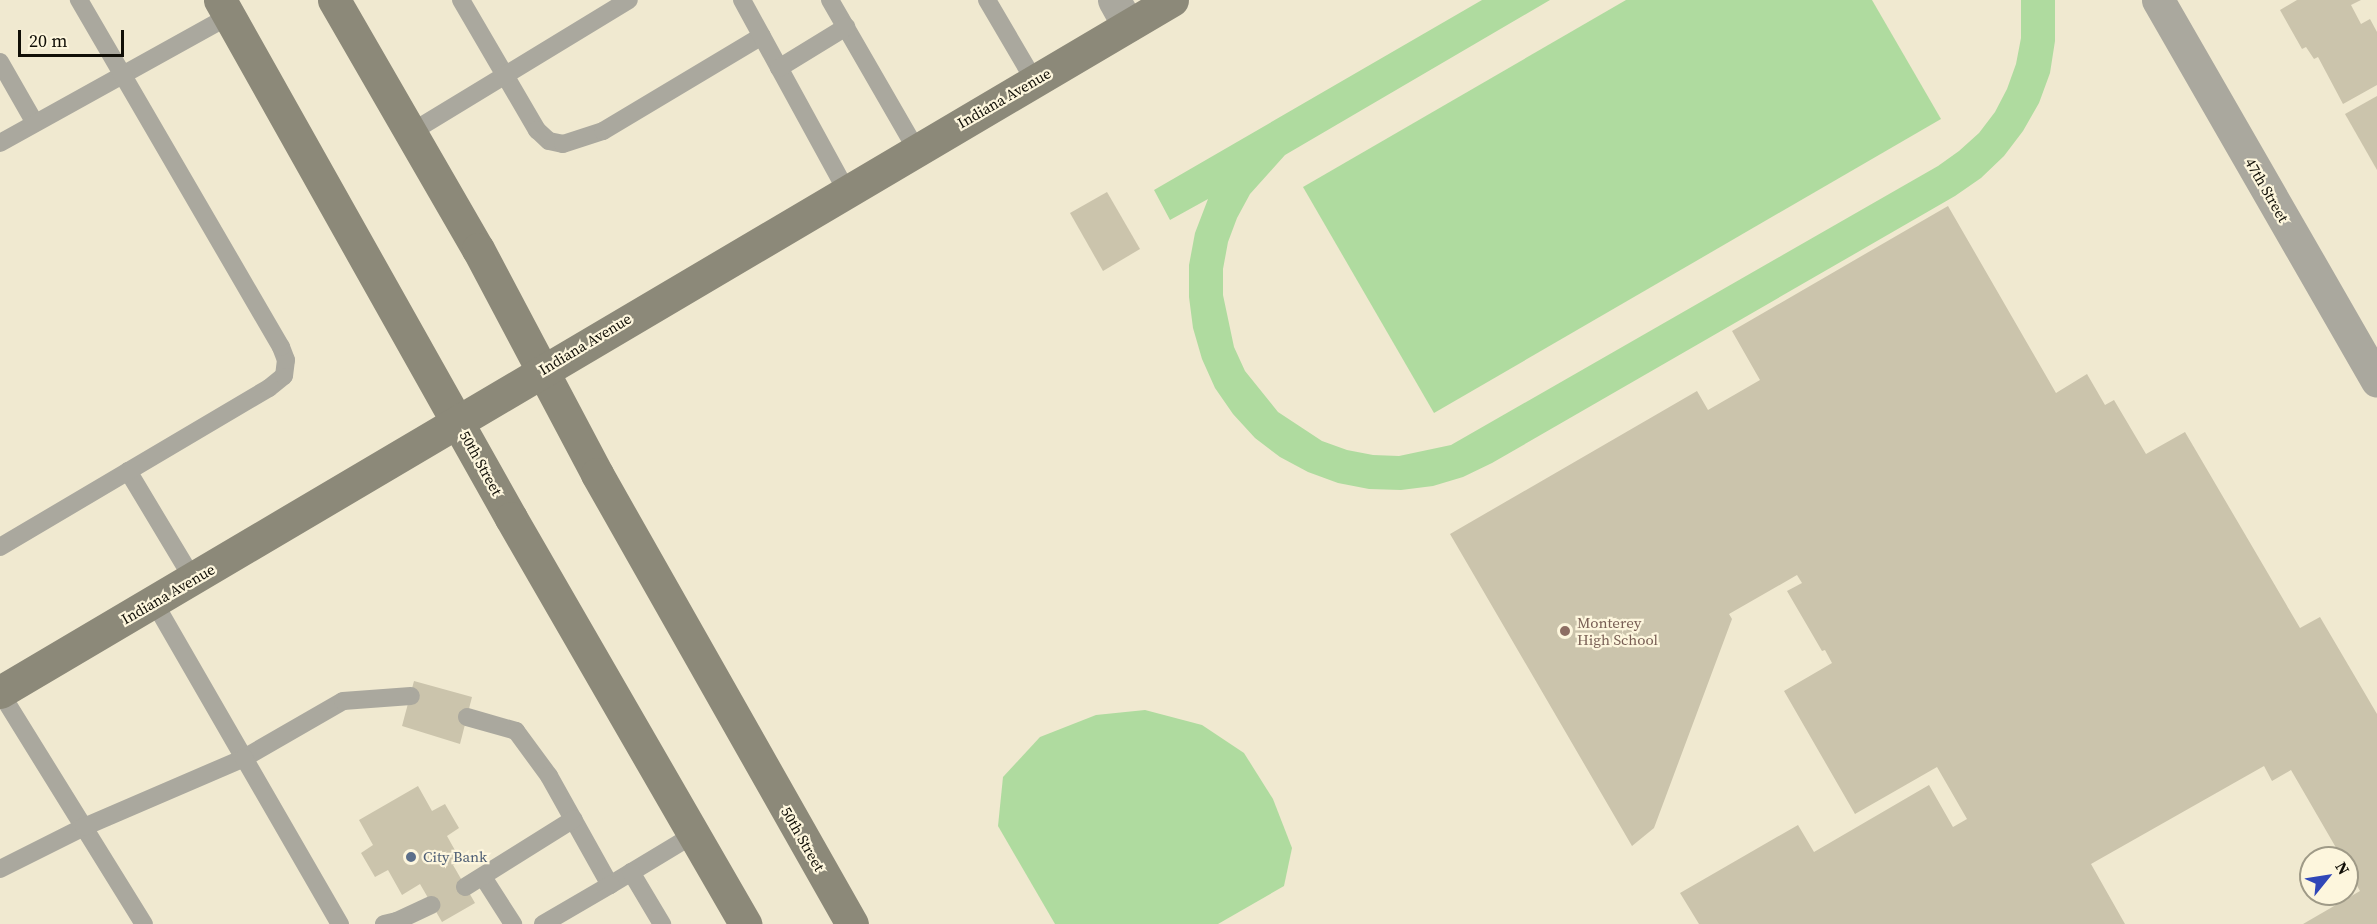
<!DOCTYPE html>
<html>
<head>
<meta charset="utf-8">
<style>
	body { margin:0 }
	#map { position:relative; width:2377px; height:924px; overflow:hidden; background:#f0e9d0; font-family:"Source Serif 4",serif }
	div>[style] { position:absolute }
	.green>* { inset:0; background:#afdb9f }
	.building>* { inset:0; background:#cbc4ac }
	.lane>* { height:18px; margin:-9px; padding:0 9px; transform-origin:9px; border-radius:9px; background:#aaa89e }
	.street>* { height:33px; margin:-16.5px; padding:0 16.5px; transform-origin:16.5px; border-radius:16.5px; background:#aaa89e }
	.secondary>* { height:33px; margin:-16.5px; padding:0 16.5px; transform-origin:16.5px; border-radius:16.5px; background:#8c8979 }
	.dots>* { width:16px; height:16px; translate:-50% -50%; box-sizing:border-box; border:3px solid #fdf6dd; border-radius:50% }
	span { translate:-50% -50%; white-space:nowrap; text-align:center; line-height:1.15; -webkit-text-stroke:4.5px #fdf6dd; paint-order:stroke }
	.street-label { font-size:15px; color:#110f07 }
	.education-label { font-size:15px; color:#785e54 }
	.left { translate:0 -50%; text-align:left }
	.service-label { font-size:15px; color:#4e5e75 }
	.north { position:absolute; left:2299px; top:846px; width:60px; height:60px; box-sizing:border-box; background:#fdf6dd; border:2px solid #9f9a87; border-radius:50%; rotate:60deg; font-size:16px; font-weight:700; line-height:24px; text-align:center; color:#110f07 }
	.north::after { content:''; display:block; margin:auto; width:21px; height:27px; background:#3047b8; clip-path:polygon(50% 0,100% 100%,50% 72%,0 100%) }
	.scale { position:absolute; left:18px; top:30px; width:106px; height:27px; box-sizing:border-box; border:3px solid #110f07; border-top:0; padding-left:8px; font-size:18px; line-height:21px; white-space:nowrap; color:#110f07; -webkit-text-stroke:4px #fdf6dd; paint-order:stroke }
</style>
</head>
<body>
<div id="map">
	<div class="green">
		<div style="clip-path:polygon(1482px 0,1550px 0,1285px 155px,1250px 194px,1237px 218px,1228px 242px,1223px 269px,1223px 295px,1234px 347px,1245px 371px,1278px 412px,1322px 441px,1347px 450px,1373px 455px,1399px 456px,1451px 445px,1938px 166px,1959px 151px,1979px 133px,1995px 112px,2007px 89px,2016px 64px,2021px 38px,2021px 0,2055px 0,2055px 41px,2050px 73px,2039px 103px,2023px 131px,2004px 156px,1981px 178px,1955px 196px,1492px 463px,1463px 477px,1433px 486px,1401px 490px,1369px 489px,1338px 483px,1308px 472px,1280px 457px,1255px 438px,1233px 414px,1215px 388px,1202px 359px,1193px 328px,1189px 297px,1189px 265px,1195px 233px,1208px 199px,1170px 220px,1154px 190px)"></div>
		<div style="clip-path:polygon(1626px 0,1872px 0,1941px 119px,1434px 413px,1303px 187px)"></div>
		<div style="clip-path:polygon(1145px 710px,1202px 725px,1244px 753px,1273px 799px,1292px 848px,1284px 886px,1218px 924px,1055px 924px,998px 826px,1003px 777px,1040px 737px,1096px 715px)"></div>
	</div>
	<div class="building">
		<div style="clip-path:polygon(2297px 0,2361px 0,2351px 5px,2361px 24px,2370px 19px,2377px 32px,2377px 85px,2343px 104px,2318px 57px,2314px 59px,2306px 47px,2302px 49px,2280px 10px)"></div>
		<div style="clip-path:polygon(2377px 96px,2377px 170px,2345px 114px)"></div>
		<div style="clip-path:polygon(1107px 192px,1140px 249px,1103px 271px,1070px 213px)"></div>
		<div style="clip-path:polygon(1948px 206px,2056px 393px,2087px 374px,2105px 405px,2114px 400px,2146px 454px,2185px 432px,2300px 628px,2320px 617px,2377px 714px,2377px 924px,2303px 924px,2360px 891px,2347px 868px,2347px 858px,2342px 858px,2291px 770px,2272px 781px,2264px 766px,2091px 864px,2125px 924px,1699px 924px,1680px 893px,1798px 825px,1814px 852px,1929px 785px,1953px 827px,1967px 819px,1937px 767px,1855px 814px,1784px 691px,1832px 663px,1825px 650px,1822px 651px,1787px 591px,1802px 583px,1797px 575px,1729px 614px,1732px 619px,1654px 828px,1632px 846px,1450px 534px,1697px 391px,1708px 410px,1760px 380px,1732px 331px)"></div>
		<div style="clip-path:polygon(414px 681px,472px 697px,460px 744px,402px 726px)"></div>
		<div style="clip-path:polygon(418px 786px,432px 811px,445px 804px,459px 828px,447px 836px,461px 861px,453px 865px,475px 903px,442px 922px,420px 884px,402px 895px,388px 870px,375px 877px,361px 853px,373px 845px,359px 820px)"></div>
	</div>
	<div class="lane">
		<div style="left:461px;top:0;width:151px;rotate:59.7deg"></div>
		<div style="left:537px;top:130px;width:16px;rotate:43deg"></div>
		<div style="left:549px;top:141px;width:14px;rotate:12deg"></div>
		<div style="left:563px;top:144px;width:42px;rotate:-18deg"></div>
		<div style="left:603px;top:131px;width:185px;rotate:-30.9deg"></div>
		<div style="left:742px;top:0;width:217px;rotate:61.3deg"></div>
		<div style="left:830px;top:0;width:172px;rotate:60deg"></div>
		<div style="left:987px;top:0;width:93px;rotate:59.6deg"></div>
		<div style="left:0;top:62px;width:70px;rotate:60.2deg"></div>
		<div style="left:779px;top:68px;width:79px;rotate:-31.5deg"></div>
		<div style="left:410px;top:133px;width:256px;rotate:-31.3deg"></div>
		<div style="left:0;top:143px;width:262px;rotate:-29deg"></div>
		<div style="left:128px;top:471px;width:126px;rotate:59deg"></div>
		<div style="left:0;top:547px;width:312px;rotate:-30.6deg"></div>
		<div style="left:269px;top:388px;width:19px;rotate:-39deg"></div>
		<div style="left:284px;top:376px;width:16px;rotate:-83deg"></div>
		<div style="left:286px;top:360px;width:14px;rotate:-111deg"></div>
		<div style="left:281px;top:347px;width:402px;rotate:-120.2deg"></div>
		<div style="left:154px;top:602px;width:180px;rotate:60deg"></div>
		<div style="left:244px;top:758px;width:114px;rotate:-29.9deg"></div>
		<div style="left:343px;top:701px;width:68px;rotate:-4.2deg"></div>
		<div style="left:0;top:692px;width:273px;rotate:58.2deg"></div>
		<div style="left:467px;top:717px;width:51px;rotate:15.9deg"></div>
		<div style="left:516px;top:731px;width:56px;rotate:53.7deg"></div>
		<div style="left:549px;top:776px;width:125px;rotate:60.8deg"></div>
		<div style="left:610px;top:885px;width:97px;rotate:-31.1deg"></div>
		<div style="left:0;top:869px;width:94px;rotate:-26.6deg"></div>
		<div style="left:84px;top:827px;width:174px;rotate:-23.3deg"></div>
		<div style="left:244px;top:758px;width:192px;rotate:60deg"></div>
		<div style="left:631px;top:872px;width:61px;rotate:59.2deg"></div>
		<div style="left:483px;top:877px;width:56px;rotate:57.4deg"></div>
		<div style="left:465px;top:887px;width:128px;rotate:-32deg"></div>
		<div style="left:384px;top:924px;width:13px;rotate:-13deg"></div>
		<div style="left:397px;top:921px;width:38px;rotate:-25deg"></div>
		<div style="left:543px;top:924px;width:78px;rotate:-30.2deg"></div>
	</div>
	<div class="street">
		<div style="left:1114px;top:0;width:29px;rotate:61deg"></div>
		<div style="left:2158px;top:0;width:439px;rotate:60.1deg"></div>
	</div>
	<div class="secondary">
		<div style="left:220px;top:0;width:594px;rotate:60.67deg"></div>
		<div style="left:511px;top:518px;width:469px;rotate:60deg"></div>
		<div style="left:334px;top:0;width:288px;rotate:60deg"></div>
		<div style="left:478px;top:249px;width:255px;rotate:62.1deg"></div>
		<div style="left:597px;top:474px;width:517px;rotate:60.46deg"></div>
		<div style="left:0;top:692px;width:1361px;rotate:-30.56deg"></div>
	</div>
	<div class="dots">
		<div style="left:1565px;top:631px;background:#8d6e63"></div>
		<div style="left:411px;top:857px;background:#5c6f8a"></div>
	</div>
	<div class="street-label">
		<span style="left:1004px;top:98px;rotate:-30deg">Indiana Avenue</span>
		<span style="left:2267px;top:190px;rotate:60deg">47th Street</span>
		<span style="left:585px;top:344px;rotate:-31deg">Indiana Avenue</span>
		<span style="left:481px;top:463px;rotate:61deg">50th Street</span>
		<span style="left:168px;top:594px;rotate:-30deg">Indiana Avenue</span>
		<span style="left:803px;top:839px;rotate:60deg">50th Street</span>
	</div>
	<div class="education-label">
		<span class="left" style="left:1577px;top:631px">Monterey<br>High School</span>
	</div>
	<div class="service-label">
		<span class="left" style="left:423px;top:857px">City Bank</span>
	</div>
	<div class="north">N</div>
	<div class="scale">20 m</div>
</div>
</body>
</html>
